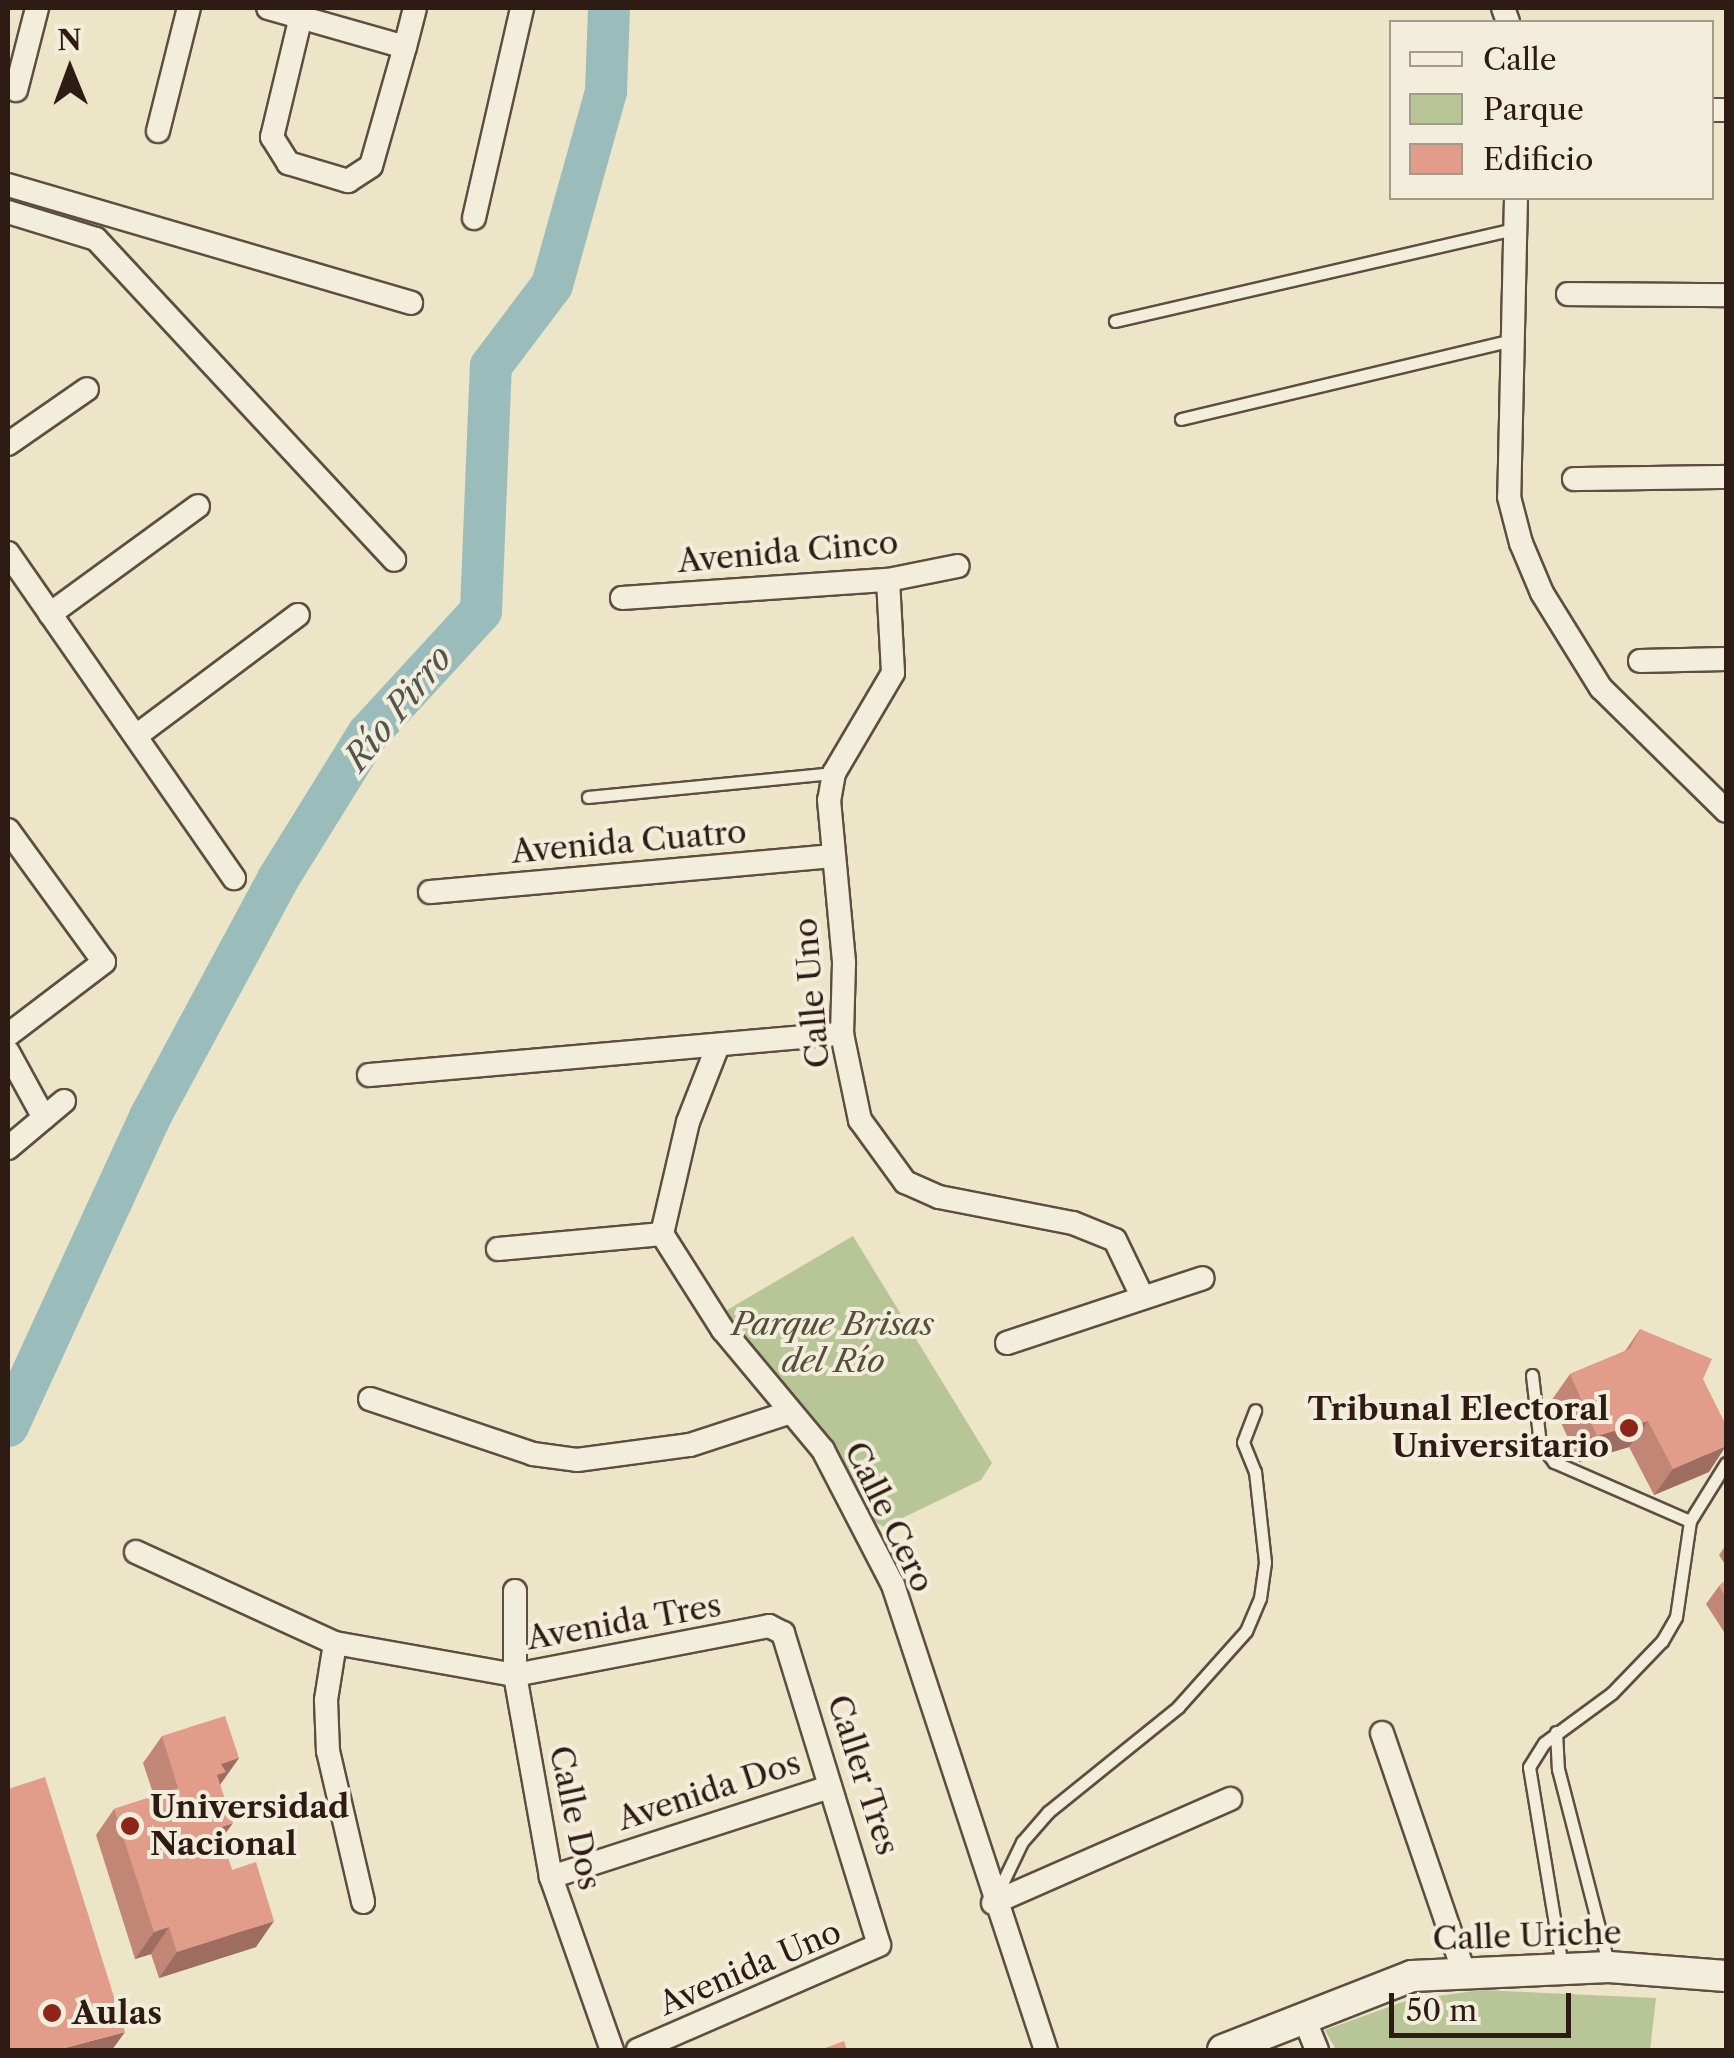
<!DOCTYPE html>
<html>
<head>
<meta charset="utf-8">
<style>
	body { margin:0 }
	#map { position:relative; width:1734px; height:2058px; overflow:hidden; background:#ede5c8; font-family:"Libre Caslon Text",serif }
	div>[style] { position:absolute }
	.green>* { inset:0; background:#b7c597 }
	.river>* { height:42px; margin:-21px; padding:0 21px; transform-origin:21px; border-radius:21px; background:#9abdbc }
	.roads { filter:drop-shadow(2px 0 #5e4e41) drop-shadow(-2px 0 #5e4e41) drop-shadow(0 2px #5e4e41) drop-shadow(0 -2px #5e4e41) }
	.service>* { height:11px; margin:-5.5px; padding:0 5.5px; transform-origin:5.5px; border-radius:5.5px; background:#f3eedb }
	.minor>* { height:22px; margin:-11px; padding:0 11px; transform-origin:11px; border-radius:11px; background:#f3eedb }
	.secondary>* { height:30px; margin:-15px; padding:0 15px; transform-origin:15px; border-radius:15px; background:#f3eedb }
	.wall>* { inset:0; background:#c28677 }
	.shaded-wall>* { inset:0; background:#9e6d61 }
	.building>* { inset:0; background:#e29c8a }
	.dots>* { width:28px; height:28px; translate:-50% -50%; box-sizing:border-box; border:5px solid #f3eedb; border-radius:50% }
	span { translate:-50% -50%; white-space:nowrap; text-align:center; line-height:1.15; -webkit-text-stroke:8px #f3eedb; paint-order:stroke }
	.street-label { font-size:32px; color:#2e1b14 }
	.park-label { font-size:32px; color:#574e3b; font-style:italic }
	.poi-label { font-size:32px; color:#2e1b14; font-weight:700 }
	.right { translate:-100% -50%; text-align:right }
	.left { translate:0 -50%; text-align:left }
	.water-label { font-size:35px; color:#54544f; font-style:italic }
	.frame { position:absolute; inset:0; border:10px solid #2e1b14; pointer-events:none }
	.legend { position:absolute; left:1389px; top:20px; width:325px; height:180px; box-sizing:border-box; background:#f3eedb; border:2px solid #a49a8b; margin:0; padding:12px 18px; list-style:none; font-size:30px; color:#2e1b14 }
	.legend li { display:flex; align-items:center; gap:20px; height:50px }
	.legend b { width:50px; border:2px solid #a49a8b }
	.north { position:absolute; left:20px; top:20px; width:100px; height:100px; -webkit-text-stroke:8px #f3eedb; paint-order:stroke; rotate:359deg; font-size:28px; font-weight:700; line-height:40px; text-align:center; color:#2e1b14 }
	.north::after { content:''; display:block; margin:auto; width:35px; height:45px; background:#2e1b14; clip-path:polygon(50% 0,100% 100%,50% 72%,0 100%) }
	.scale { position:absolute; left:1389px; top:1993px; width:182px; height:45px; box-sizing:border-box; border:5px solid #2e1b14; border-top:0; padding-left:12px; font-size:30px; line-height:35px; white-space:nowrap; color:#2e1b14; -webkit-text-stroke:8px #f3eedb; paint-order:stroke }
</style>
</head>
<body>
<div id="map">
	<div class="green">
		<div style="clip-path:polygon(853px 1236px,992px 1463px,981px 1480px,884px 1527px,867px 1518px,722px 1313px)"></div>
		<div style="clip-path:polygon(1482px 1990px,1656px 1998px,1650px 2050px,1336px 2050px,1325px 2030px,1408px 2000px)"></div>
	</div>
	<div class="river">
		<div style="left:8px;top:1426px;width:340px;rotate:-65.3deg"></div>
		<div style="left:150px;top:1117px;width:270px;rotate:-61.7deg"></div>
		<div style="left:278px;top:879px;width:171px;rotate:-58.2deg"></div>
		<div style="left:368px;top:734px;width:167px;rotate:-47.4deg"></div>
		<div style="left:481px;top:611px;width:245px;rotate:-87.7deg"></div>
		<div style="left:491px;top:366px;width:101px;rotate:-53deg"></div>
		<div style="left:552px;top:285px;width:201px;rotate:-74.4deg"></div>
		<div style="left:606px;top:91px;width:83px;rotate:-87.9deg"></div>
	</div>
	<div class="roads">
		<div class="service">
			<div style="left:1115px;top:321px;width:410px;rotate:-13deg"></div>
			<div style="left:1181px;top:419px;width:340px;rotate:-13.4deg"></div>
			<div style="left:588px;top:797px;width:247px;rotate:-5.6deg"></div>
			<div style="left:1532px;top:1375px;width:69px;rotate:83.4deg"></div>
			<div style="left:1540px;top:1444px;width:23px;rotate:52deg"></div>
			<div style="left:1554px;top:1462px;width:148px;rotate:23.5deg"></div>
			<div style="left:1690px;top:1521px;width:97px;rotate:98.3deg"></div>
			<div style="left:1676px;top:1617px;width:28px;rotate:120deg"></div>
			<div style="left:1662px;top:1641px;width:72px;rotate:133.9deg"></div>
			<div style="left:1612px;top:1693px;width:84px;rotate:143.7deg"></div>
			<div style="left:1544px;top:1743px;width:28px;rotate:122deg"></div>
			<div style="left:1529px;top:1767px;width:203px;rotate:80.6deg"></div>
			<div style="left:1690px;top:1521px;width:68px;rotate:-58.2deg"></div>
			<div style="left:1556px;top:1732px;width:37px;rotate:87deg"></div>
			<div style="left:1558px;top:1769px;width:203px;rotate:75.5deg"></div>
			<div style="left:997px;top:1894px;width:58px;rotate:-64.3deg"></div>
			<div style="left:1022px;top:1842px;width:40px;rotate:-49deg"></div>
			<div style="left:1048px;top:1812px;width:167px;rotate:-38.9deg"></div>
			<div style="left:1178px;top:1707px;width:102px;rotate:-48.2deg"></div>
			<div style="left:1246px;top:1631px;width:36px;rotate:-67deg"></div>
			<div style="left:1260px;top:1598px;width:36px;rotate:-82deg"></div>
			<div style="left:1265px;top:1562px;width:91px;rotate:-96.3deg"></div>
			<div style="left:1255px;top:1472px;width:32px;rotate:-112deg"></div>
			<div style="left:1243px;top:1442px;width:34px;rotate:-69deg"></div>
		</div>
		<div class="minor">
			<div style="left:268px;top:8px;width:142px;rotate:15.9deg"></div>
			<div style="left:405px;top:47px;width:40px;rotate:-75.6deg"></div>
			<div style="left:303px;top:8px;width:133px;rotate:103.5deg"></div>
			<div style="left:272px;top:137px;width:31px;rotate:58deg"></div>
			<div style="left:288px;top:163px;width:63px;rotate:16.7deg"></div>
			<div style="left:348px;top:181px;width:27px;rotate:-33deg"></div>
			<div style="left:371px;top:166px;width:124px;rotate:-74.1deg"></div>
			<div style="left:1503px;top:8px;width:15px;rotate:70deg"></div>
			<div style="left:16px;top:90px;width:85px;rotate:-75.6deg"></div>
			<div style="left:1712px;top:110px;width:14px"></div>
			<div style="left:158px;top:131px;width:127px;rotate:-75.9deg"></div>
			<div style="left:8px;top:185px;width:420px;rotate:16.3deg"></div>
			<div style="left:1516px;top:198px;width:299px;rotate:91.3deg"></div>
			<div style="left:1509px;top:497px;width:48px;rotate:75.4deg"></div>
			<div style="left:1521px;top:543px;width:54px;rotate:67.2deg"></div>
			<div style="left:1542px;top:593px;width:112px;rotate:58.2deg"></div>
			<div style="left:1601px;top:688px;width:175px;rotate:44.5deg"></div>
			<div style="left:8px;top:212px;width:92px;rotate:17.1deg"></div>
			<div style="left:96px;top:239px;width:438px;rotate:47.1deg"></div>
			<div style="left:474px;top:218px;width:215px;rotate:-77.1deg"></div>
			<div style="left:1568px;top:294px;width:158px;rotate:0.4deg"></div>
			<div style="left:8px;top:444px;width:96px;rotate:-34.8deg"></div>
			<div style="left:1574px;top:479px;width:152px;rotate:-0.8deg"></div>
			<div style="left:8px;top:553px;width:396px;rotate:55.2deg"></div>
			<div style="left:888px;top:580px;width:93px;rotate:86.9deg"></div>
			<div style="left:893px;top:673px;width:116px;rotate:120.5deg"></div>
			<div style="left:834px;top:773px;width:27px;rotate:100deg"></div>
			<div style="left:829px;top:800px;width:164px;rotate:84.7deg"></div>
			<div style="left:844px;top:963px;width:71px;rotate:91.6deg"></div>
			<div style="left:842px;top:1034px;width:88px;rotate:78.2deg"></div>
			<div style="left:860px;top:1120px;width:77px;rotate:54deg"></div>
			<div style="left:905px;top:1182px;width:37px;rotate:24deg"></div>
			<div style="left:939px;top:1197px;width:136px;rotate:11deg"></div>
			<div style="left:1073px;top:1223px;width:45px;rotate:22deg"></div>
			<div style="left:1115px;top:1240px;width:62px;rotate:64.3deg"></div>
			<div style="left:622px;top:598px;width:267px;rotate:-3.9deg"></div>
			<div style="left:888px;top:580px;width:71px;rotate:-11.3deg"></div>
			<div style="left:50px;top:614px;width:183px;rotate:-36.1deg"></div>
			<div style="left:1640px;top:661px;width:86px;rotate:-1.3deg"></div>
			<div style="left:136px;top:736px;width:202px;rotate:-36.8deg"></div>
			<div style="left:8px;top:830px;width:163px;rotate:54deg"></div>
			<div style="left:104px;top:962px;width:121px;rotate:142.8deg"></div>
			<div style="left:430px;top:892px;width:405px;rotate:-5.1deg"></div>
			<div style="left:717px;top:1048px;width:79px;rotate:111.4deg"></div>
			<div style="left:688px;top:1122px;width:115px;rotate:103.1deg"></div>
			<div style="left:662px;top:1234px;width:114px;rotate:57.6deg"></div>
			<div style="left:723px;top:1330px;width:156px;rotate:50.2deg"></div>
			<div style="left:823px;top:1450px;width:152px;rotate:62.6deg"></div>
			<div style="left:893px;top:1585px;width:490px;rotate:71.8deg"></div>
			<div style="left:8px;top:1052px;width:75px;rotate:61.4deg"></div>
			<div style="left:369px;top:1075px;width:475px;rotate:-5deg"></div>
			<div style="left:8px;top:1148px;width:73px;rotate:-40deg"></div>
			<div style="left:498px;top:1249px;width:165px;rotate:-5.2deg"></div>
			<div style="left:1007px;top:1343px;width:206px;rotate:-18.3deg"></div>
			<div style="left:370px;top:1399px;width:172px;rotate:18.6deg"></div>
			<div style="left:533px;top:1454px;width:44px;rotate:7.8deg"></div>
			<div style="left:577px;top:1460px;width:114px;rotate:-7.6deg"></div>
			<div style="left:690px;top:1445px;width:103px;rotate:-18.1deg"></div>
			<div style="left:136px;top:1552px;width:219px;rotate:24.6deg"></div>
			<div style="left:335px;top:1643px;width:183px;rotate:10.1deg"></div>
			<div style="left:515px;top:1675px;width:259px;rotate:-10.9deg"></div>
			<div style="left:769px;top:1626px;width:16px;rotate:27deg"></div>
			<div style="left:783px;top:1633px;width:326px;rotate:72.9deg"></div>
			<div style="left:879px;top:1945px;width:263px;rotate:156.5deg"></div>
			<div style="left:515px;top:1591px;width:84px;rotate:90deg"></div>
			<div style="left:515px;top:1675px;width:205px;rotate:79.9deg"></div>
			<div style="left:551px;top:1877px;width:183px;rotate:70.6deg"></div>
			<div style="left:335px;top:1643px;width:58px;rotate:99deg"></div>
			<div style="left:326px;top:1700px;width:51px;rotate:87.8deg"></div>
			<div style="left:328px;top:1751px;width:155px;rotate:76.9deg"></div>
			<div style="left:1382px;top:1733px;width:250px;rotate:71.1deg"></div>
			<div style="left:551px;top:1877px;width:293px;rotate:-17.9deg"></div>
			<div style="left:993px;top:1903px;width:259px;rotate:-23.7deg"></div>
			<div style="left:1304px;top:2018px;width:35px;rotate:68deg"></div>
		</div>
		<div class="secondary">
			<div style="left:1223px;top:2050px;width:203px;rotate:-21.4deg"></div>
			<div style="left:1412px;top:1976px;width:197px;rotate:-2.6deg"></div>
			<div style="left:1609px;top:1967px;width:117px;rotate:4.4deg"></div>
		</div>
	</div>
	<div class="wall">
		<div style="clip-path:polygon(1640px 1329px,1703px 1379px,1709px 1472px,1654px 1495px,1629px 1447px,1579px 1462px,1551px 1401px,1570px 1374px,1625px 1351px)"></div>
		<div style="clip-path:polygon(1726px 1545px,1726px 1566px,1719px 1555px)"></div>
		<div style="clip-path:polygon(1726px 1580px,1726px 1635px,1706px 1604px,1719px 1586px)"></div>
		<div style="clip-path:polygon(162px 1736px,239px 1758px,220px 1784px,222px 1839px,256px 1947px,159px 1978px,151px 1954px,135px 1959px,96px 1835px,114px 1809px,154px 1796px,143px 1763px)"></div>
	</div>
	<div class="shaded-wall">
		<div style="clip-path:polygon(1648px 1421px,1629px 1447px,1579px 1462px,1597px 1436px)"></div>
		<div style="clip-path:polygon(1726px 1446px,1709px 1472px,1654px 1495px,1673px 1469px)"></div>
		<div style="clip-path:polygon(239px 1758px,220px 1785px,199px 1801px,221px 1764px)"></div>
		<div style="clip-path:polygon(233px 1823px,214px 1849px,218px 1828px)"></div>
		<div style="clip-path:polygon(274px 1921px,256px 1947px,159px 1978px,177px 1952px)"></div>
		<div style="clip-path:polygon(169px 1927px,151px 1954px,135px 1959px,154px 1932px)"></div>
		<div style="clip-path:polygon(125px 2032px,112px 2050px,57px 2050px)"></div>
	</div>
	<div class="building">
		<div style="clip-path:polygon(1640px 1329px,1712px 1359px,1703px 1379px,1726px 1425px,1726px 1446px,1673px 1469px,1648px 1421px,1597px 1436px,1570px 1374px,1630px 1349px)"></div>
		<div style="clip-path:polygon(1726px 1580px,1726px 1598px,1719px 1586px)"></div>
		<div style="clip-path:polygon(225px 1716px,239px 1758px,221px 1764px,226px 1772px,217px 1775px,233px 1823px,218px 1828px,232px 1870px,256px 1862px,274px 1921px,177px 1952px,169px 1927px,154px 1932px,114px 1809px,178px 1788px,162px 1736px)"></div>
		<div style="clip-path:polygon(45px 1777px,125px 2032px,57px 2050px,8px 2050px,8px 1789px)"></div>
		<div style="clip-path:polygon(844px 2041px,847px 2050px,820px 2050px)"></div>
	</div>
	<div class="dots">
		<div style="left:1629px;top:1428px;background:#8f2418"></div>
		<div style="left:130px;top:1826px;background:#8f2418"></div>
		<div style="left:52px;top:2013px;background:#8f2418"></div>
	</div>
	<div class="street-label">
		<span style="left:788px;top:552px;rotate:-5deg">Avenida Cinco</span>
		<span style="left:629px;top:842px;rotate:-5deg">Avenida Cuatro</span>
		<span style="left:812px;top:993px;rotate:-95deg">Calle Uno</span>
		<span style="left:889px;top:1517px;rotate:64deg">Calle Cero</span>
		<span style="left:624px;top:1622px;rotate:-10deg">Avenida Tres</span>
		<span style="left:863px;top:1775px;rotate:72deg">Caller Tres</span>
		<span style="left:709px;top:1791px;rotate:-18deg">Avenida Dos</span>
		<span style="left:575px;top:1818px;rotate:78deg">Calle Dos</span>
		<span style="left:1527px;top:1936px;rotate:-2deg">Calle Uriche</span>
		<span style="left:750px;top:1968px;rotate:-23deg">Avenida Uno</span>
	</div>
	<div class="park-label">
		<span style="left:833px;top:1343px">Parque Brisas<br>del Río</span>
	</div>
	<div class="poi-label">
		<span class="right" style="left:1609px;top:1428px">Tribunal Electoral<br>Universitario</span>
		<span class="left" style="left:150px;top:1826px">Universidad<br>Nacional</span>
		<span class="left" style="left:72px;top:2013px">Aulas</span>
	</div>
	<div class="water-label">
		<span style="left:398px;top:708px;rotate:-51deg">Río Pirro</span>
	</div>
	<div class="frame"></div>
	<ul class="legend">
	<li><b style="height:12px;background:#f3eedb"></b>Calle</li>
	<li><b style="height:28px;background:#b7c597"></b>Parque</li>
	<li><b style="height:28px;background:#e29c8a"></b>Edificio</li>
	</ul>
	<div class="north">N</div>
	<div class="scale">50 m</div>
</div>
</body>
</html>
